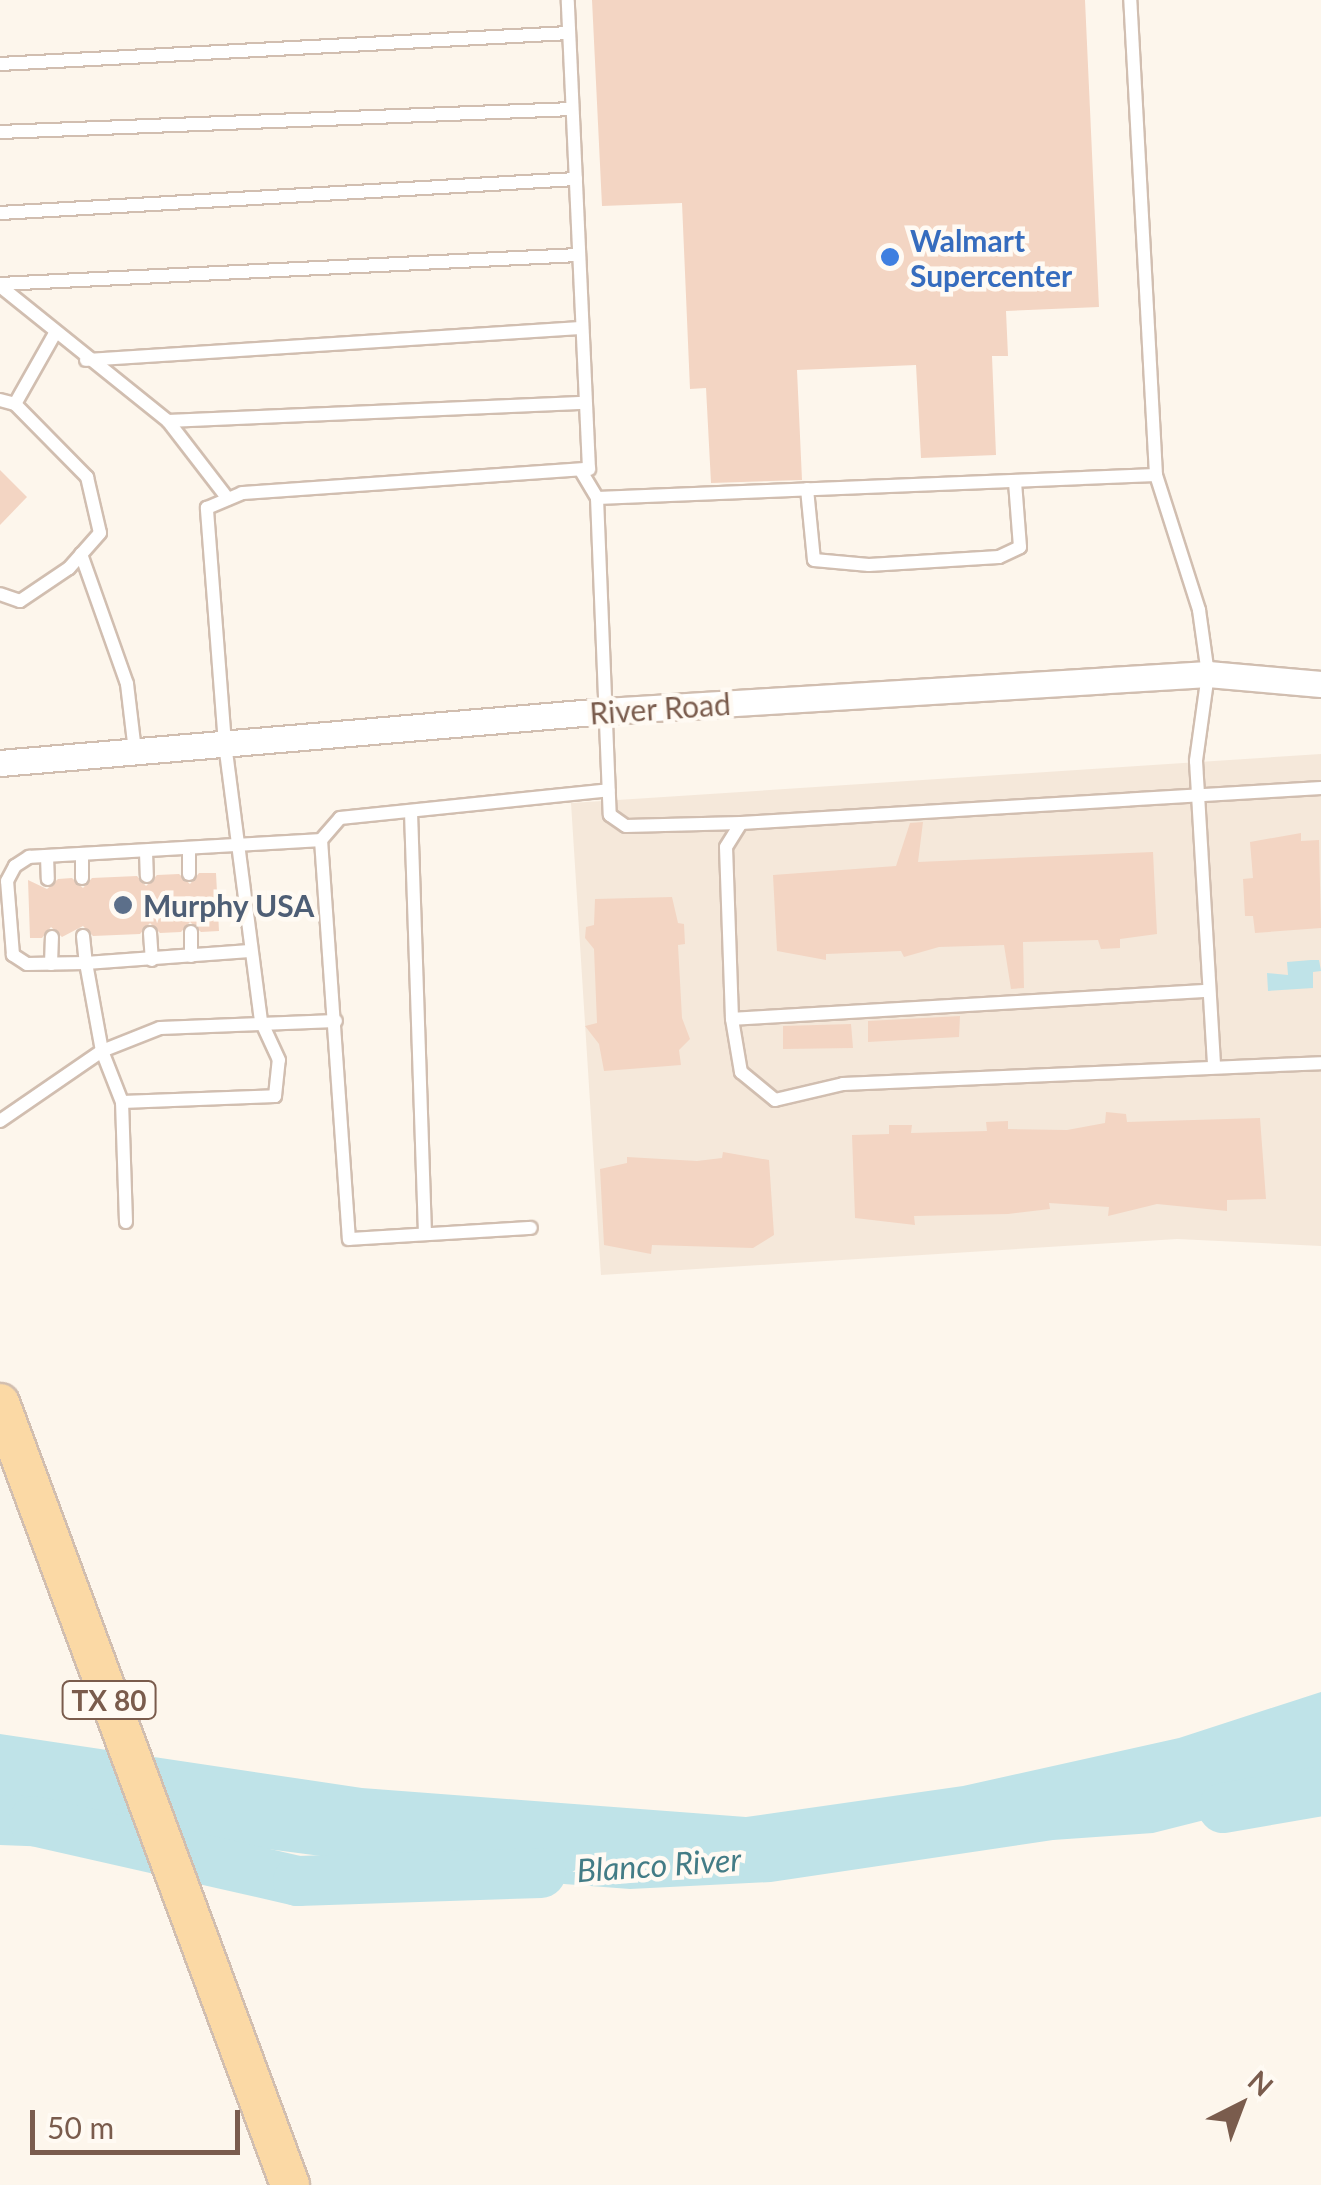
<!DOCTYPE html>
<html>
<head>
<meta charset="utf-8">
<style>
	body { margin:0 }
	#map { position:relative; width:1321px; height:2185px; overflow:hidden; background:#fdf6ec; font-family:Lato,sans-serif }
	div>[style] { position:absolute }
	.residential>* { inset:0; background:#f5e8da }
	.water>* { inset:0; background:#bfe3e8 }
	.river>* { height:50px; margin:-25px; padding:0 25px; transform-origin:25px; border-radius:25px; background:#bfe3e8 }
	.building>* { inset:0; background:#f3d5c3 }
	.roads { filter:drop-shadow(2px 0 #d1beb0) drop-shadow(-2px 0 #d1beb0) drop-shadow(0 2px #d1beb0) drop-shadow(0 -2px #d1beb0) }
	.service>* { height:12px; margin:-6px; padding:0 6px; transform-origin:6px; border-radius:6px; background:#fff }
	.minor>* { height:25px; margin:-12.5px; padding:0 12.5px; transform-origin:12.5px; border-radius:12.5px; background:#fff }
	.primary>* { height:38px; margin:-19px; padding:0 19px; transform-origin:19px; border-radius:19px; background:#fbd9a5 }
	.dots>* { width:28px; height:28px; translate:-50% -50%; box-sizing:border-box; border:5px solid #fffaf3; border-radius:50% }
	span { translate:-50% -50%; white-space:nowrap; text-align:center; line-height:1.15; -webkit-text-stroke:9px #fffaf3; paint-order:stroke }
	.shield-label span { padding:2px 8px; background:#fffaf3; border:2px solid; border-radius:8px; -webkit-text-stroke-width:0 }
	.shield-label { font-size:28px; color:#7a5c4d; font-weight:700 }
	.shop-label { font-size:30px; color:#366cbe; font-weight:700 }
	.left { translate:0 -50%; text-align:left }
	.street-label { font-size:30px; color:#7a5c4d }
	.service-label { font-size:30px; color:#4e5e75; font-weight:700 }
	.water-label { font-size:32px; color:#437c86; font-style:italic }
	.north { position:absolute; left:1191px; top:2055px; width:100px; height:100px; -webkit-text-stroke:8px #fffaf3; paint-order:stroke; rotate:42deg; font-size:28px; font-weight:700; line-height:40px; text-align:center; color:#7a5c4d }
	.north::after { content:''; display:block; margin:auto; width:35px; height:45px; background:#7a5c4d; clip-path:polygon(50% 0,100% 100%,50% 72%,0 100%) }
	.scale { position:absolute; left:30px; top:2110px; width:210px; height:45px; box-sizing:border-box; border:5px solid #7a5c4d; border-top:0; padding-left:12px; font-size:30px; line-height:35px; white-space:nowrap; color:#7a5c4d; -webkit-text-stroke:8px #fffaf3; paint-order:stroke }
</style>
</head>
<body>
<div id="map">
	<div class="residential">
		<div style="clip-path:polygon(1321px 754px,1321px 1246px,1177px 1239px,601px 1275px,571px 803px)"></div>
	</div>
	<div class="water">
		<div style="clip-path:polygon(1311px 960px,1319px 960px,1321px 971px,1313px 972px,1313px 988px,1268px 991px,1267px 973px,1288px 975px,1287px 962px)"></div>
		<div style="clip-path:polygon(1321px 1692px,1321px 1785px,1272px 1803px,1153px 1833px,1053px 1840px,771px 1882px,630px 1889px,497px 1879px,0 1814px,0 1734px,362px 1788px,746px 1817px,963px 1786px,1179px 1738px)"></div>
	</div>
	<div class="river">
		<div style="left:1223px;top:1808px;width:99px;rotate:-9.8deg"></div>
		<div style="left:0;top:1820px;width:34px;rotate:2deg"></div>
		<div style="left:34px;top:1821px;width:271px;rotate:12.8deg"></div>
		<div style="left:298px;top:1881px;width:243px;rotate:-1.9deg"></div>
	</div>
	<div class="building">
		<div style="clip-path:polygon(592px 0,1085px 0,1099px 307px,1006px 311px,1008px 356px,992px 356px,996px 455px,921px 458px,916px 365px,797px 370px,802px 480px,711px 483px,706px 388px,690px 389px,682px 203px,602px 206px)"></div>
		<div style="clip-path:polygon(0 470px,27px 497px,0 525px)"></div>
		<div style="clip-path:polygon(923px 822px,918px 862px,1153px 852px,1157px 934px,1120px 939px,1120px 948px,1101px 949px,1098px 940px,1023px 942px,1024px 988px,1011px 989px,1004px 945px,939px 947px,904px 957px,901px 951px,826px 954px,826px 960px,777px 951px,773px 875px,896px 866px,910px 823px)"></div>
		<div style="clip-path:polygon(1301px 833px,1301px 841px,1319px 840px,1321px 928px,1255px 933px,1253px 916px,1245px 916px,1243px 879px,1253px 878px,1250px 842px)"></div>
		<div style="clip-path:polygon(199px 873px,216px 873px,219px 931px,201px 932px,190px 922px,181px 932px,160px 933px,150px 923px,140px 934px,93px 936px,83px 926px,62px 937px,51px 927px,42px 938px,30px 938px,28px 880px,47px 889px,58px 879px,72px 878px,83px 888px,92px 878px,137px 876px,146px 886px,157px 875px,179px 874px,190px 884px)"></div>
		<div style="clip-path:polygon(672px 897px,678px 923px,684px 924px,685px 944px,678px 945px,682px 1018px,690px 1039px,679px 1050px,681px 1065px,604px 1071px,599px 1044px,585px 1026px,597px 1023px,594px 949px,585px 938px,586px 927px,594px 925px,595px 899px)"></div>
		<div style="clip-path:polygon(960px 1016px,959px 1037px,868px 1042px,868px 1021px)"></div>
		<div style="clip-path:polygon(851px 1024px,853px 1048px,783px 1049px,783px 1026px)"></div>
		<div style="clip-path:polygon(1106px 1112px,1126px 1114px,1127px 1122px,1260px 1118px,1266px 1199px,1227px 1200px,1227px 1211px,1157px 1204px,1108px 1216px,1109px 1207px,1049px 1203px,1050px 1209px,1008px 1214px,914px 1216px,915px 1225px,855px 1218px,852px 1135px,889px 1134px,889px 1125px,912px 1125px,911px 1133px,987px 1131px,986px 1122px,1008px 1121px,1008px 1129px,1067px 1130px,1105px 1123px)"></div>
		<div style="clip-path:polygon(723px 1152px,769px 1160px,774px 1235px,753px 1248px,652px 1245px,651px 1254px,604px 1245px,600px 1169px,627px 1163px,627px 1157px,697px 1161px,722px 1158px)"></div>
	</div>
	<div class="roads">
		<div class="service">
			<div style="left:0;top:64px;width:570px;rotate:-3.12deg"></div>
			<div style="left:0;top:132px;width:572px;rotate:-2.3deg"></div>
			<div style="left:0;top:213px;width:577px;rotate:-3.38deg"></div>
			<div style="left:0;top:284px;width:580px;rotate:-2.87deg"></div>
			<div style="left:0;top:286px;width:216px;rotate:38.8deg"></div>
			<div style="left:168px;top:421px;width:98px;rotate:52.4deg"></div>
			<div style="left:86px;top:360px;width:497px;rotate:-3.7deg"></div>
			<div style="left:0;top:400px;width:16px;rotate:15deg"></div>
			<div style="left:15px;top:404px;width:103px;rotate:45.4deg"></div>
			<div style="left:87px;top:477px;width:57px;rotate:76.9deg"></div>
			<div style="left:100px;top:533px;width:47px;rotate:131.5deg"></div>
			<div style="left:69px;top:568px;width:59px;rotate:146deg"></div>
			<div style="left:20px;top:601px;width:21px;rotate:-161deg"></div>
			<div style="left:15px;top:404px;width:79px;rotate:-60.5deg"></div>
			<div style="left:168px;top:421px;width:417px;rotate:-2.5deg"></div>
			<div style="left:581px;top:471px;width:31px;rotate:59deg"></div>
			<div style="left:597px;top:498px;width:559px;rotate:-2.36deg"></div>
			<div style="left:1156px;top:475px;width:476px;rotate:-93.1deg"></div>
			<div style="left:1156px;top:475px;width:142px;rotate:72.3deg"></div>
			<div style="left:1199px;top:610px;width:65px;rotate:82deg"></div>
			<div style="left:1208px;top:674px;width:88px;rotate:97.9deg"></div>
			<div style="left:1196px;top:761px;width:303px;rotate:86.6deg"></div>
			<div style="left:807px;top:489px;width:71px;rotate:84.4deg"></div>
			<div style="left:814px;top:560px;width:55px;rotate:5.2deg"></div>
			<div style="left:869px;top:565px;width:130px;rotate:-3.5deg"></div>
			<div style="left:999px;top:557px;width:23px;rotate:-25deg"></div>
			<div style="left:1020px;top:547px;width:65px;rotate:-94.4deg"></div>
			<div style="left:597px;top:498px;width:317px;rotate:87.7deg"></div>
			<div style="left:610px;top:815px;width:19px;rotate:35deg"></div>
			<div style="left:626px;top:826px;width:115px;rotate:-1.5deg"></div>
			<div style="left:81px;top:554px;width:138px;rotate:70.5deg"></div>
			<div style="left:127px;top:684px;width:67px;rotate:83.2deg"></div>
			<div style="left:1321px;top:788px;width:581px;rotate:176.55deg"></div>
			<div style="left:741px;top:823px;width:28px;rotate:122deg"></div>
			<div style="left:726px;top:847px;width:172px;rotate:88deg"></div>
			<div style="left:732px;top:1019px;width:54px;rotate:80.4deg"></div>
			<div style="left:741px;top:1072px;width:44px;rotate:39.5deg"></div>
			<div style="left:775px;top:1100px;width:70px;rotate:-13.2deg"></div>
			<div style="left:843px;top:1084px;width:478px;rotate:-2.5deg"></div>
			<div style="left:411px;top:812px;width:422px;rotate:88.1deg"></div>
			<div style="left:321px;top:840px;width:29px;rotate:-49deg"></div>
			<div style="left:340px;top:818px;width:270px;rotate:-5.9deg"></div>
			<div style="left:189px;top:850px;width:24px;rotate:90deg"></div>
			<div style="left:146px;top:852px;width:24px;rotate:88deg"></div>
			<div style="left:82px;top:855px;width:23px;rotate:90deg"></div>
			<div style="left:47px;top:856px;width:23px;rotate:88deg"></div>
			<div style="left:191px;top:932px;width:24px;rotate:90deg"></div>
			<div style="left:150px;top:933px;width:27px;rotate:86deg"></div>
			<div style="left:83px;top:936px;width:27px;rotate:84deg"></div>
			<div style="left:86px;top:963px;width:164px;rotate:-4.2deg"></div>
			<div style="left:51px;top:964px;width:27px;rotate:-88deg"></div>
			<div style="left:732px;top:1019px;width:475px;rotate:-3.4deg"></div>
			<div style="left:122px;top:1102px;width:153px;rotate:-2.2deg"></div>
			<div style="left:275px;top:1096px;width:36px;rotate:-84deg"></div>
			<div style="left:279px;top:1060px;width:43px;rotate:-114.8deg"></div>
			<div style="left:261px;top:1021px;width:279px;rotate:-97.4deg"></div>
			<div style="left:225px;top:744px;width:237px;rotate:-94.4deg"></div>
			<div style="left:207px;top:508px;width:38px;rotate:-23deg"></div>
			<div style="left:242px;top:493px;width:348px;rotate:-4deg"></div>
			<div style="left:589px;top:469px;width:469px;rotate:-92.6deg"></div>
			<div style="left:0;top:1121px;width:124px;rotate:-34.5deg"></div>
			<div style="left:102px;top:1051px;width:62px;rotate:-21.6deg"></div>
			<div style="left:160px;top:1028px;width:176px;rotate:-2.3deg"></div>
			<div style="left:126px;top:1222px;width:120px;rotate:-91.9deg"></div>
			<div style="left:122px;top:1102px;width:55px;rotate:-111.4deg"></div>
			<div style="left:102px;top:1051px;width:89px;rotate:-100.3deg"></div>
			<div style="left:86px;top:963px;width:59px;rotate:179deg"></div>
			<div style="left:27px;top:964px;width:17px;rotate:-147deg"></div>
			<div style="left:13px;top:955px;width:74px;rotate:-94.6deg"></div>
			<div style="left:7px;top:881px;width:17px;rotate:-62deg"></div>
			<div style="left:15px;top:866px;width:17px;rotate:-33deg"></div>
			<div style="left:29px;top:857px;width:292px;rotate:-3.3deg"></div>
			<div style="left:321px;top:840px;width:400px;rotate:86deg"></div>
			<div style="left:349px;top:1239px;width:182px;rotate:-3.5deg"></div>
		</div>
		<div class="minor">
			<div style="left:0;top:763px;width:607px;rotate:-4.91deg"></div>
			<div style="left:605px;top:711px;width:604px;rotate:-3.51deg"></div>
			<div style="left:1208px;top:674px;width:113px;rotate:5.1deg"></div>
		</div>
		<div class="primary">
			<div style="left:0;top:1403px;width:834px;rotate:69.65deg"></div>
		</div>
	</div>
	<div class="dots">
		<div style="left:890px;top:257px;background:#3f7fe0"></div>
		<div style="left:123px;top:905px;background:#5c6f8a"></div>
	</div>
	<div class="shield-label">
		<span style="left:109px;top:1700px">TX 80</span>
	</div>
	<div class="shop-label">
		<span class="left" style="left:910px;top:257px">Walmart<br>Supercenter</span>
	</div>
	<div class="street-label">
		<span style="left:660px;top:708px;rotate:-4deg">River Road</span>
	</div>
	<div class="service-label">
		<span class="left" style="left:143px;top:905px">Murphy USA</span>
	</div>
	<div class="water-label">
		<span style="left:659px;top:1865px;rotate:-4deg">Blanco River</span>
	</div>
	<div class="north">N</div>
	<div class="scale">50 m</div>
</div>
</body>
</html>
